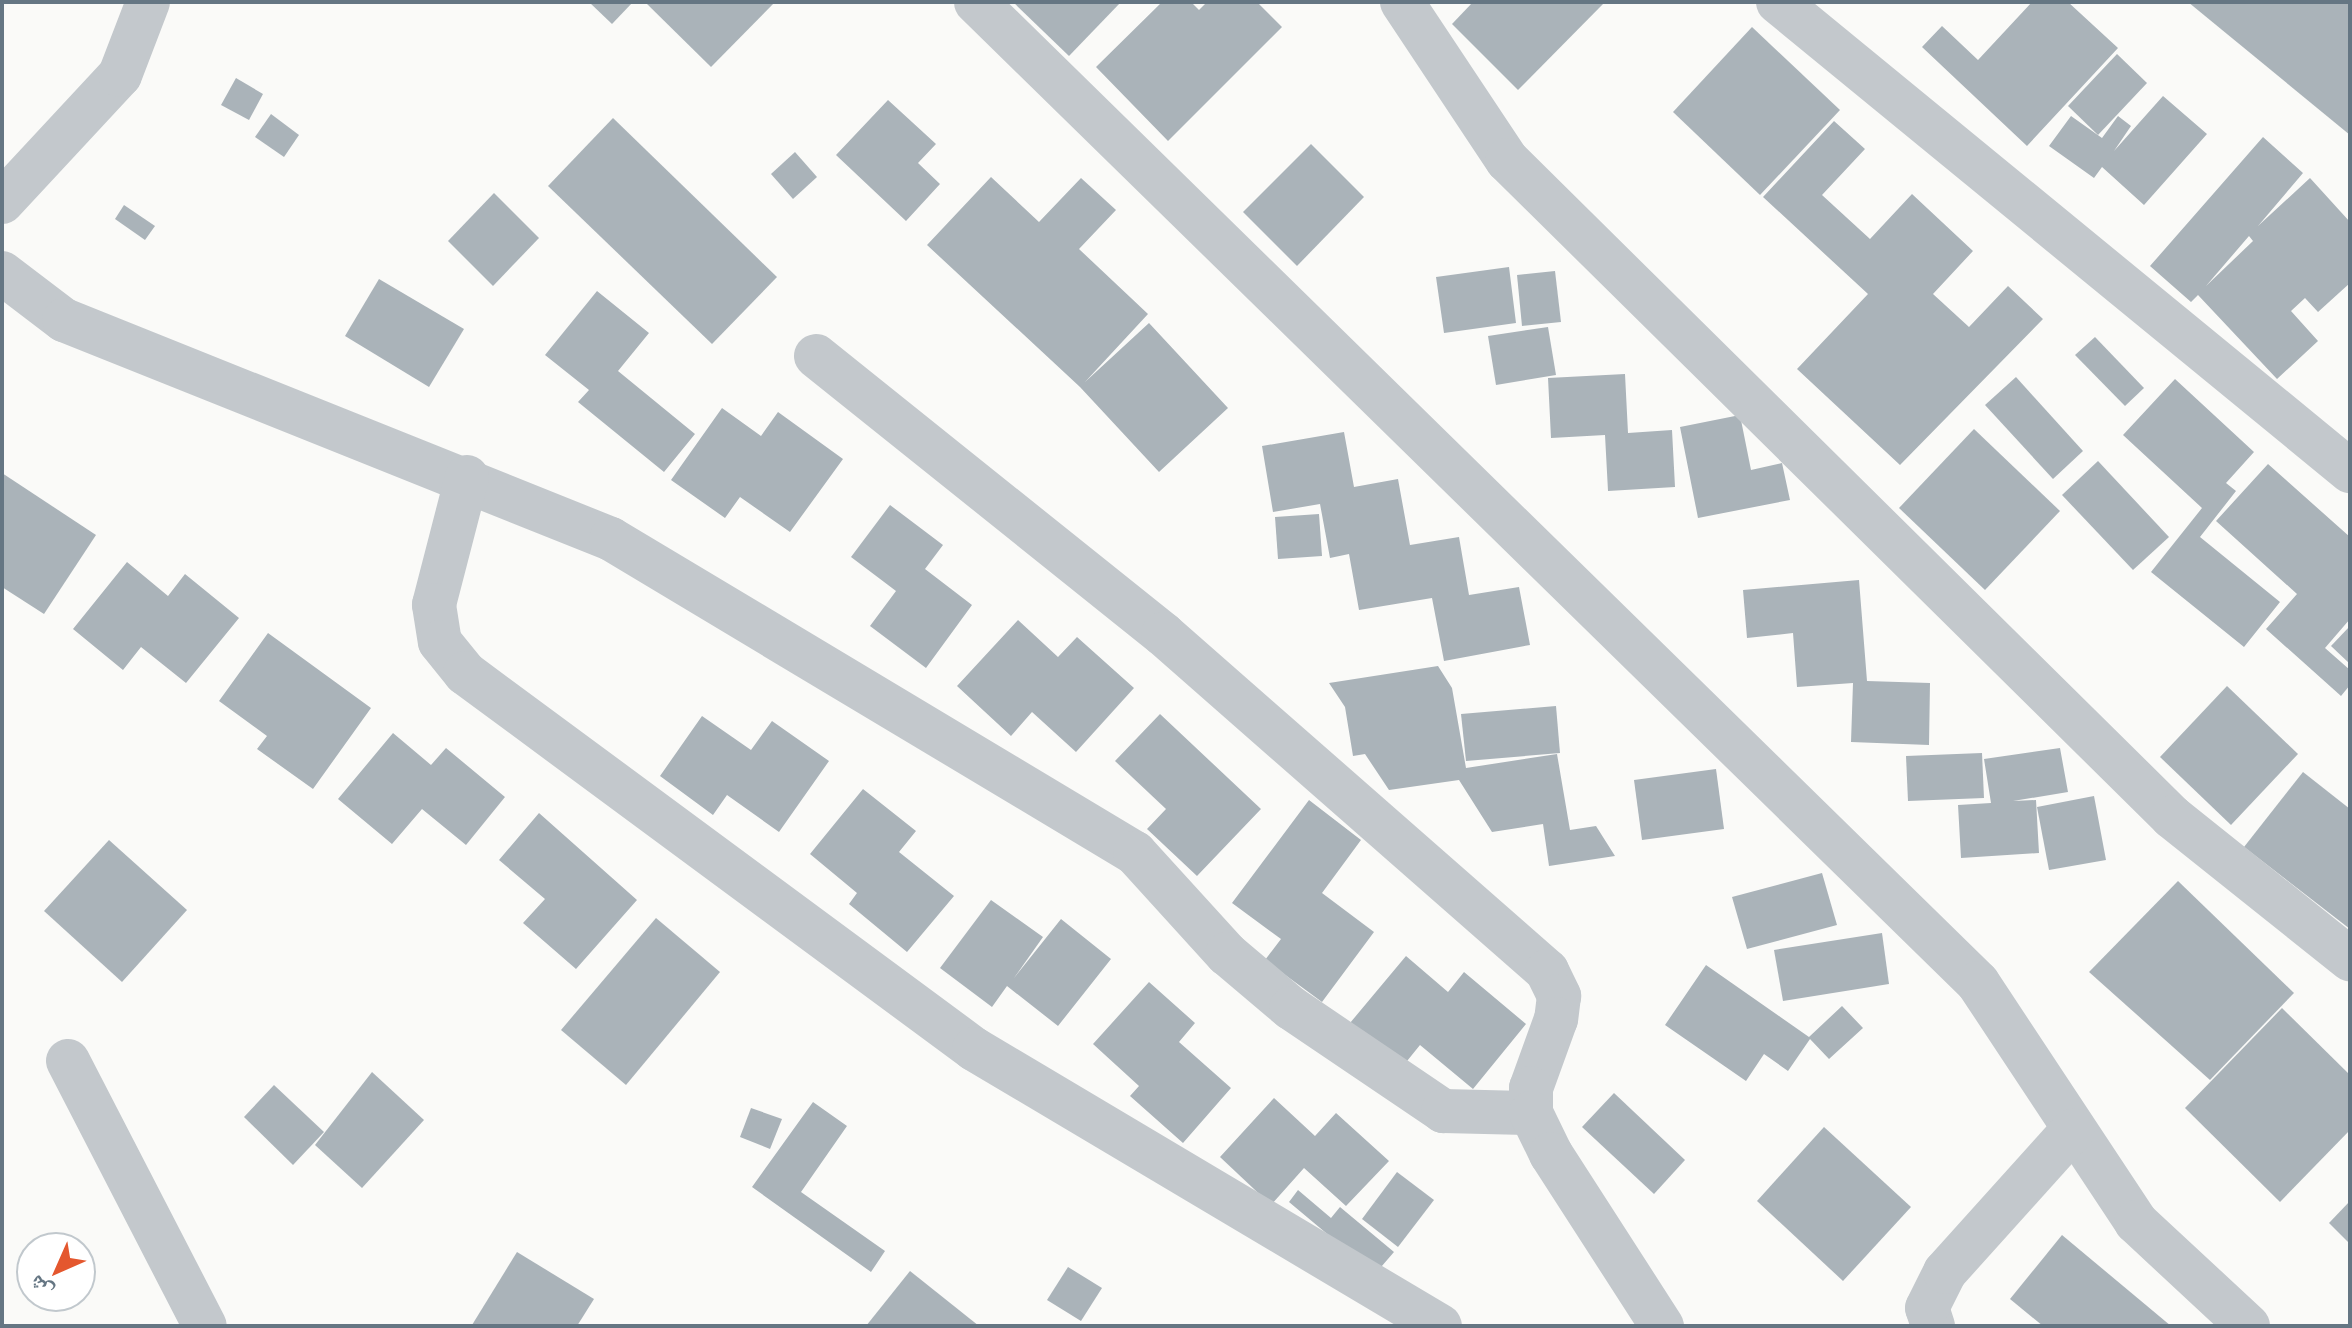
<!DOCTYPE html>
<html>
<head>
<meta charset="utf-8">
<style>
	body { margin:0 }
	#map { position:relative; width:2352px; height:1328px; overflow:hidden; background:#fafaf8; font-family:Inter,"Noto Naskh Arabic",sans-serif }
	div>[style] { position:absolute }
	.building>* { inset:0; background:#aab3b9 }
	.minor>* { height:44px; margin:-22px; padding:0 22px; transform-origin:22px; border-radius:22px; background:#c3c8cc }
	span { translate:-50% -50%; white-space:nowrap; text-align:center; line-height:1.15; -webkit-text-stroke:8px #fff; paint-order:stroke }
	.frame { position:absolute; inset:0; border:4px solid #657683; pointer-events:none }
	.north { position:absolute; left:16px; top:1232px; width:80px; height:80px; box-sizing:border-box; background:#fff; border:2px solid #c1c8cd; border-radius:50%; rotate:225deg; font-size:22px; font-weight:700; line-height:32px; text-align:center; color:#657683 }
	.north::after { content:''; display:block; margin:auto; width:28px; height:36px; background:#e4572e; clip-path:polygon(50% 0,100% 100%,50% 72%,0 100%) }
</style>
</head>
<body>
<div id="map">
	<div class="building">
		<div style="clip-path:polygon(589px 2px,633px 2px,612px 24px)"></div>
		<div style="clip-path:polygon(645px 2px,775px 2px,711px 67px)"></div>
		<div style="clip-path:polygon(1013px 2px,1121px 2px,1069px 56px)"></div>
		<div style="clip-path:polygon(1162px 2px,1191px 2px,1199px 10px,1207px 2px,1257px 2px,1282px 27px,1168px 141px,1096px 67px)"></div>
		<div style="clip-path:polygon(1473px 2px,1605px 2px,1518px 90px,1452px 24px)"></div>
		<div style="clip-path:polygon(2032px 2px,2068px 2px,2118px 48px,2027px 146px,1922px 47px,1942px 26px,1978px 60px)"></div>
		<div style="clip-path:polygon(2188px 2px,2350px 2px,2350px 135px)"></div>
		<div style="clip-path:polygon(1752px 27px,1840px 110px,1760px 195px,1673px 112px)"></div>
		<div style="clip-path:polygon(2117px 54px,2147px 83px,2098px 135px,2068px 106px)"></div>
		<div style="clip-path:polygon(236px 78px,263px 94px,249px 120px,221px 105px)"></div>
		<div style="clip-path:polygon(2163px 96px,2207px 134px,2144px 205px,2102px 167px,2094px 178px,2049px 146px,2071px 116px,2102px 138px,2118px 116px,2131px 126px,2114px 151px)"></div>
		<div style="clip-path:polygon(888px 100px,936px 144px,918px 163px,940px 184px,906px 221px,836px 155px)"></div>
		<div style="clip-path:polygon(271px 114px,299px 135px,284px 157px,255px 137px)"></div>
		<div style="clip-path:polygon(613px 118px,777px 277px,712px 344px,548px 186px)"></div>
		<div style="clip-path:polygon(1834px 121px,1865px 149px,1822px 195px,1870px 239px,1912px 194px,1973px 251px,1933px 294px,1969px 327px,2008px 286px,2043px 319px,1900px 465px,1797px 369px,1868px 294px,1763px 197px)"></div>
		<div style="clip-path:polygon(evenodd,2263px 137px,2303px 173px,2258px 226px,2310px 178px,2350px 222px,2350px 283px,2318px 312px,2305px 298px,2291px 311px,2318px 341px,2277px 379px,2198px 295px,2191px 302px,2150px 266px,2263px 137px,2249px 236px,2253px 241px,2206px 286px,2249px 236px)"></div>
		<div style="clip-path:polygon(1311px 144px,1364px 197px,1297px 266px,1243px 212px)"></div>
		<div style="clip-path:polygon(795px 152px,817px 177px,793px 199px,771px 174px)"></div>
		<div style="clip-path:polygon(991px 177px,1039px 222px,1081px 178px,1116px 210px,1079px 249px,1148px 314px,1085px 382px,1149px 323px,1228px 408px,1159px 472px,1080px 387px,927px 245px)"></div>
		<div style="clip-path:polygon(494px 193px,539px 238px,493px 286px,448px 241px)"></div>
		<div style="clip-path:polygon(124px 205px,155px 226px,145px 240px,115px 219px)"></div>
		<div style="clip-path:polygon(1509px 267px,1516px 323px,1444px 333px,1436px 277px)"></div>
		<div style="clip-path:polygon(1555px 271px,1561px 322px,1522px 326px,1517px 275px)"></div>
		<div style="clip-path:polygon(379px 279px,464px 329px,429px 387px,345px 336px)"></div>
		<div style="clip-path:polygon(597px 291px,649px 333px,618px 371px,695px 434px,664px 472px,578px 402px,589px 390px,545px 355px)"></div>
		<div style="clip-path:polygon(1548px 327px,1556px 375px,1496px 385px,1488px 336px)"></div>
		<div style="clip-path:polygon(2095px 337px,2144px 388px,2125px 406px,2075px 355px)"></div>
		<div style="clip-path:polygon(1625px 374px,1628px 433px,1672px 430px,1675px 487px,1608px 491px,1605px 435px,1551px 438px,1548px 378px)"></div>
		<div style="clip-path:polygon(2016px 377px,2083px 451px,2053px 479px,1985px 405px)"></div>
		<div style="clip-path:polygon(2175px 379px,2254px 452px,2226px 483px,2236px 491px,2200px 537px,2280px 602px,2244px 647px,2151px 572px,2202px 508px,2123px 435px)"></div>
		<div style="clip-path:polygon(722px 408px,761px 436px,778px 412px,843px 459px,790px 532px,740px 497px,725px 518px,671px 480px)"></div>
		<div style="clip-path:polygon(1740px 415px,1751px 470px,1782px 463px,1790px 500px,1698px 518px,1680px 427px)"></div>
		<div style="clip-path:polygon(1974px 429px,2060px 511px,1985px 590px,1899px 508px)"></div>
		<div style="clip-path:polygon(1344px 432px,1354px 487px,1398px 479px,1410px 545px,1459px 537px,1469px 595px,1519px 587px,1530px 645px,1444px 661px,1432px 598px,1359px 610px,1349px 554px,1330px 558px,1320px 504px,1273px 512px,1262px 446px)"></div>
		<div style="clip-path:polygon(2098px 461px,2169px 537px,2133px 570px,2062px 495px)"></div>
		<div style="clip-path:polygon(2268px 464px,2350px 537px,2350px 619px,2325px 648px,2350px 670px,2350px 685px,2341px 696px,2266px 629px,2297px 594px,2216px 521px)"></div>
		<div style="clip-path:polygon(2px 473px,96px 535px,44px 614px,2px 587px)"></div>
		<div style="clip-path:polygon(890px 505px,943px 545px,925px 569px,972px 605px,926px 668px,870px 626px,896px 591px,851px 557px)"></div>
		<div style="clip-path:polygon(1319px 514px,1322px 556px,1278px 559px,1275px 517px)"></div>
		<div style="clip-path:polygon(127px 562px,168px 596px,185px 574px,239px 618px,186px 683px,141px 647px,123px 670px,73px 629px)"></div>
		<div style="clip-path:polygon(1859px 580px,1867px 681px,1930px 683px,1929px 745px,1851px 742px,1853px 683px,1797px 687px,1793px 633px,1747px 638px,1743px 590px)"></div>
		<div style="clip-path:polygon(1018px 620px,1058px 657px,1077px 637px,1134px 688px,1076px 752px,1032px 712px,1011px 736px,957px 686px)"></div>
		<div style="clip-path:polygon(2350px 626px,2350px 664px,2331px 646px)"></div>
		<div style="clip-path:polygon(268px 633px,371px 708px,313px 789px,257px 749px,267px 736px,219px 701px)"></div>
		<div style="clip-path:polygon(1438px 666px,1452px 688px,1466px 768px,1557px 754px,1570px 830px,1596px 826px,1615px 856px,1549px 866px,1543px 824px,1492px 832px,1459px 780px,1389px 790px,1365px 754px,1353px 756px,1345px 707px,1329px 683px)"></div>
		<div style="clip-path:polygon(2227px 686px,2298px 754px,2231px 825px,2160px 757px)"></div>
		<div style="clip-path:polygon(1556px 706px,1560px 753px,1466px 761px,1461px 714px)"></div>
		<div style="clip-path:polygon(1160px 714px,1261px 809px,1197px 876px,1147px 829px,1166px 809px,1115px 761px)"></div>
		<div style="clip-path:polygon(702px 716px,751px 750px,772px 721px,829px 761px,779px 832px,727px 795px,713px 815px,660px 776px)"></div>
		<div style="clip-path:polygon(393px 733px,431px 765px,446px 748px,505px 797px,466px 845px,422px 809px,392px 844px,338px 799px)"></div>
		<div style="clip-path:polygon(2060px 748px,2068px 792px,2013px 801px,2036px 800px,2039px 853px,1961px 858px,1958px 805px,1991px 803px,1984px 759px)"></div>
		<div style="clip-path:polygon(1982px 753px,1984px 798px,1908px 801px,1906px 756px)"></div>
		<div style="clip-path:polygon(1716px 769px,1724px 829px,1642px 840px,1634px 780px)"></div>
		<div style="clip-path:polygon(2303px 772px,2350px 809px,2350px 929px,2244px 847px)"></div>
		<div style="clip-path:polygon(863px 789px,916px 831px,899px 852px,954px 896px,907px 952px,849px 904px,857px 893px,810px 854px)"></div>
		<div style="clip-path:polygon(2094px 796px,2106px 860px,2049px 870px,2037px 807px)"></div>
		<div style="clip-path:polygon(1309px 800px,1361px 840px,1322px 893px,1374px 932px,1322px 1002px,1265px 960px,1281px 939px,1232px 903px)"></div>
		<div style="clip-path:polygon(539px 813px,637px 900px,576px 969px,523px 923px,545px 899px,499px 860px)"></div>
		<div style="clip-path:polygon(109px 840px,187px 910px,122px 982px,44px 911px)"></div>
		<div style="clip-path:polygon(1822px 873px,1837px 925px,1747px 949px,1732px 897px)"></div>
		<div style="clip-path:polygon(2178px 881px,2294px 993px,2210px 1080px,2089px 972px)"></div>
		<div style="clip-path:polygon(991px 900px,1043px 937px,1014px 978px,1061px 919px,1111px 959px,1058px 1026px,1007px 986px,992px 1007px,940px 968px)"></div>
		<div style="clip-path:polygon(656px 918px,720px 972px,626px 1085px,561px 1030px)"></div>
		<div style="clip-path:polygon(1882px 933px,1889px 984px,1783px 1001px,1774px 950px)"></div>
		<div style="clip-path:polygon(1406px 956px,1448px 992px,1464px 972px,1526px 1024px,1473px 1089px,1420px 1045px,1403px 1066px,1350px 1023px)"></div>
		<div style="clip-path:polygon(1706px 965px,1809px 1037px,1842px 1006px,1863px 1028px,1829px 1059px,1810px 1039px,1788px 1071px,1764px 1054px,1746px 1081px,1665px 1025px)"></div>
		<div style="clip-path:polygon(1149px 982px,1195px 1023px,1179px 1042px,1231px 1088px,1183px 1143px,1130px 1096px,1139px 1086px,1093px 1044px)"></div>
		<div style="clip-path:polygon(2282px 1008px,2350px 1075px,2350px 1130px,2280px 1202px,2185px 1108px)"></div>
		<div style="clip-path:polygon(372px 1072px,424px 1120px,362px 1188px,315px 1145px)"></div>
		<div style="clip-path:polygon(274px 1085px,324px 1132px,293px 1165px,244px 1117px)"></div>
		<div style="clip-path:polygon(1614px 1093px,1685px 1160px,1654px 1194px,1582px 1127px)"></div>
		<div style="clip-path:polygon(1274px 1098px,1315px 1136px,1336px 1113px,1389px 1161px,1346px 1206px,1304px 1168px,1271px 1205px,1220px 1157px)"></div>
		<div style="clip-path:polygon(813px 1102px,847px 1126px,801px 1192px,885px 1251px,871px 1272px,752px 1187px)"></div>
		<div style="clip-path:polygon(751px 1108px,782px 1119px,770px 1149px,740px 1137px)"></div>
		<div style="clip-path:polygon(1824px 1127px,1911px 1207px,1843px 1281px,1757px 1201px)"></div>
		<div style="clip-path:polygon(1397px 1172px,1434px 1200px,1398px 1247px,1362px 1219px)"></div>
		<div style="clip-path:polygon(1298px 1190px,1331px 1218px,1340px 1207px,1394px 1252px,1375px 1274px,1289px 1202px)"></div>
		<div style="clip-path:polygon(2350px 1201px,2350px 1244px,2329px 1223px)"></div>
		<div style="clip-path:polygon(2062px 1235px,2171px 1326px,2043px 1326px,2010px 1299px)"></div>
		<div style="clip-path:polygon(517px 1252px,594px 1299px,577px 1326px,472px 1325px)"></div>
		<div style="clip-path:polygon(1068px 1267px,1102px 1288px,1081px 1321px,1047px 1300px)"></div>
		<div style="clip-path:polygon(910px 1271px,979px 1326px,866px 1326px)"></div>
	</div>
	<div class="minor">
		<div style="left:976px;top:2px;width:1402px;rotate:44.39deg"></div>
		<div style="left:1978px;top:983px;width:287px;rotate:56.5deg"></div>
		<div style="left:2136px;top:1222px;width:153px;rotate:42.9deg"></div>
		<div style="left:1402px;top:2px;width:190px;rotate:56.4deg"></div>
		<div style="left:1507px;top:160px;width:935px;rotate:44.65deg"></div>
		<div style="left:2172px;top:817px;width:228px;rotate:38.6deg"></div>
		<div style="left:1778px;top:2px;width:740px;rotate:39.35deg"></div>
		<div style="left:2px;top:202px;width:173px;rotate:-47.1deg"></div>
		<div style="left:120px;top:75px;width:78px;rotate:-69deg"></div>
		<div style="left:2px;top:273px;width:78px;rotate:37.2deg"></div>
		<div style="left:64px;top:320px;width:589px;rotate:21.82deg"></div>
		<div style="left:611px;top:539px;width:611px;rotate:30.93deg"></div>
		<div style="left:1135px;top:853px;width:137px;rotate:47.7deg"></div>
		<div style="left:1227px;top:954px;width:84px;rotate:40.2deg"></div>
		<div style="left:1291px;top:1008px;width:184px;rotate:34.1deg"></div>
		<div style="left:1443px;top:1111px;width:88px;rotate:1.3deg"></div>
		<div style="left:816px;top:356px;width:445px;rotate:38.7deg"></div>
		<div style="left:1163px;top:634px;width:511px;rotate:41.27deg"></div>
		<div style="left:1547px;top:971px;width:28px;rotate:64deg"></div>
		<div style="left:1559px;top:996px;width:23px;rotate:97deg"></div>
		<div style="left:1556px;top:1019px;width:73px;rotate:109.9deg"></div>
		<div style="left:1531px;top:1088px;width:25px;rotate:90deg"></div>
		<div style="left:1531px;top:1113px;width:46px;rotate:64deg"></div>
		<div style="left:1551px;top:1154px;width:205px;rotate:57.2deg"></div>
		<div style="left:467px;top:477px;width:132px;rotate:104.5deg"></div>
		<div style="left:434px;top:605px;width:37px;rotate:81deg"></div>
		<div style="left:440px;top:642px;width:40px;rotate:51deg"></div>
		<div style="left:465px;top:673px;width:633px;rotate:36.45deg"></div>
		<div style="left:974px;top:1049px;width:542px;rotate:30.73deg"></div>
		<div style="left:68px;top:1061px;width:298px;rotate:62.7deg"></div>
		<div style="left:1933px;top:1326px;width:19px;rotate:-108deg"></div>
		<div style="left:1927px;top:1308px;width:40px;rotate:-63.4deg"></div>
		<div style="left:1945px;top:1272px;width:190px;rotate:-48deg"></div>
	</div>
	<div class="frame"></div>
	<div class="north">ش</div>
</div>
</body>
</html>
